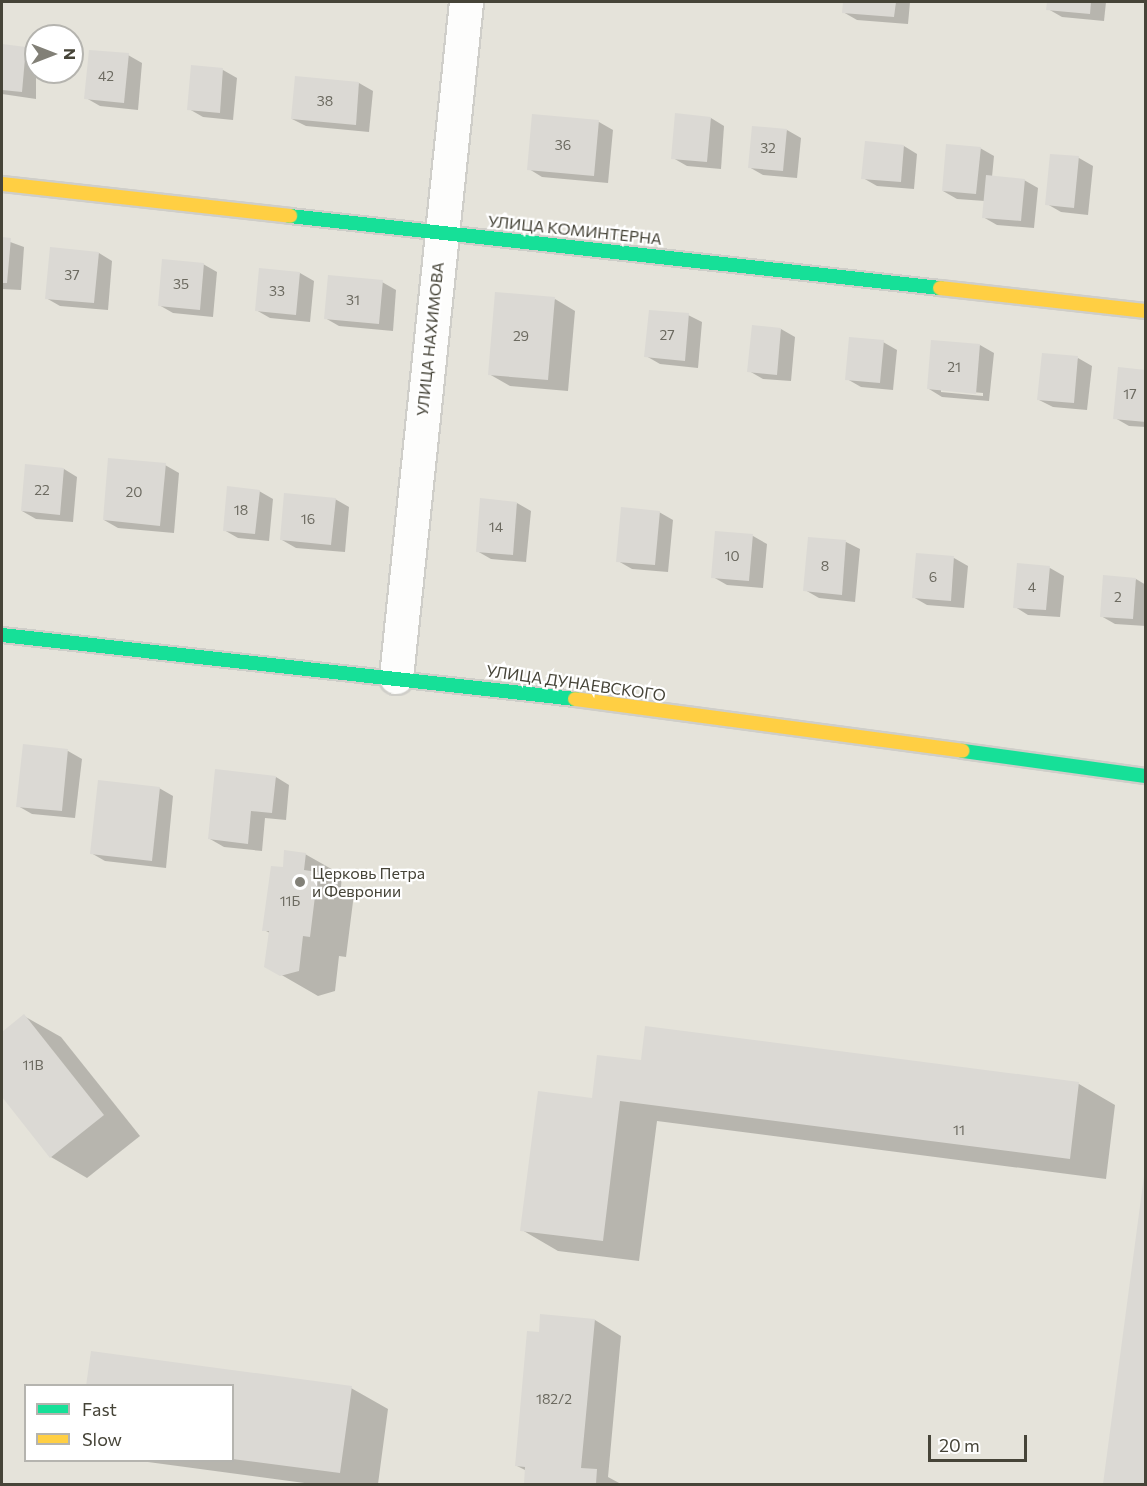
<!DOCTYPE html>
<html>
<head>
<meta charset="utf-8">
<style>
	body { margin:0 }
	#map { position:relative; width:1147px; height:1486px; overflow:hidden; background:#f1f0eb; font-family:Commissioner,sans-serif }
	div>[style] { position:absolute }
	.residential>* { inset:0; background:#e5e3da }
	.shadow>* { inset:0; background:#0003 }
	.building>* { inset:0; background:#dbd9d4 }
	.roads { filter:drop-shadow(2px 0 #cfcec9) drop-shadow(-2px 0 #cfcec9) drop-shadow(0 2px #cfcec9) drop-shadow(0 -2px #cfcec9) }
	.street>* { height:33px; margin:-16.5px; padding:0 16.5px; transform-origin:16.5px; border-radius:16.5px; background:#fdfdfc }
	.fast>* { height:14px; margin:-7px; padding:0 7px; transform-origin:7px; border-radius:7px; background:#16e098 }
	.slow>* { height:14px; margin:-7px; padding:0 7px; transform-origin:7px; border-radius:7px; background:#ffcf43 }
	.dots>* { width:16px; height:16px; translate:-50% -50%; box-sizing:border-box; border:3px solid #fff; border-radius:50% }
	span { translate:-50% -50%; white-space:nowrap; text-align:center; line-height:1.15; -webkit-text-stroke:4.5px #fff; paint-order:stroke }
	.number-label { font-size:14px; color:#6c6a60 }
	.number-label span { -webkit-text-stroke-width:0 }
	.street-label { font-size:16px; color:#464438 }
	.poi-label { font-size:16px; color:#464438 }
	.left { translate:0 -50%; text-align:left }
	.frame { position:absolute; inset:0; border:3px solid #464438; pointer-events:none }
	.legend { position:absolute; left:24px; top:1384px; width:210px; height:78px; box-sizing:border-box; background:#fff; border:2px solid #b5b4af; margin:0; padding:8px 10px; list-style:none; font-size:18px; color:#464438 }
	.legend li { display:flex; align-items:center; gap:12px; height:30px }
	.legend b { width:30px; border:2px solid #b5b4af }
	.north { position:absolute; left:24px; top:24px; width:60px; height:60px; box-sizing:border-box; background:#fff; border:2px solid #b5b4af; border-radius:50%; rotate:90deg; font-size:16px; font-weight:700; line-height:24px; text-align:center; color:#464438 }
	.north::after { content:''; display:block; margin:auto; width:21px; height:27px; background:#828077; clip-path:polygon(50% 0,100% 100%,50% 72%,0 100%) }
	.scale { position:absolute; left:928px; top:1435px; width:99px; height:27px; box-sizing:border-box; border:3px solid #464438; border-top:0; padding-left:8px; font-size:18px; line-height:21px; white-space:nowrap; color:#464438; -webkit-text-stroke:4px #fff; paint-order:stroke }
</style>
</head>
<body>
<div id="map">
	<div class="residential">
		<div style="clip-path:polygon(evenodd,2px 2px,1145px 2px,1145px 1484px,2px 1484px,2px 2px,36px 36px,72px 36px,72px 72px,36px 72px,36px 36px,2px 2px,26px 1386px,232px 1386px,232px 1460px,26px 1460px,26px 1386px)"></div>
	</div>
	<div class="shadow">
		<div style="clip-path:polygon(844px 2px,910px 2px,908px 24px,857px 20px,843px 12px)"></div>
		<div style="clip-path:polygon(1049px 2px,1106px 2px,1104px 21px,1062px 17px,1048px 9px)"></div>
		<div style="clip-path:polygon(2px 46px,26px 48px,36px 54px,36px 99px,2px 94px)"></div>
		<div style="clip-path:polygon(128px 55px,142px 63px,138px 110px,100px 106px,86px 98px)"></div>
		<div style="clip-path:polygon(192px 67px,223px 70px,237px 78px,233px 120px,203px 117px,189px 109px)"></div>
		<div style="clip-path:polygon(359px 83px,373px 91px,369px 132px,306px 126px,292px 119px)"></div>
		<div style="clip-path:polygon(533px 116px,599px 122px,613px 130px,608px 183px,542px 177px,529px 169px)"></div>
		<div style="clip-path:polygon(711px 118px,724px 126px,721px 169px,687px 166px,673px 158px)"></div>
		<div style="clip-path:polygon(787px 130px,801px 138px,797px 178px,763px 175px,749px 167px)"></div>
		<div style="clip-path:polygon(904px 146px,917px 154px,914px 189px,877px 186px,863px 178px)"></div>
		<div style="clip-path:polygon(980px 148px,994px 156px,992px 177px,1024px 180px,1038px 188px,1034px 228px,997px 225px,983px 217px,985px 201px,957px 199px,943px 191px)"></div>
		<div style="clip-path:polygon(1052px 155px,1079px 158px,1093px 166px,1088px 215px,1061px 212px,1047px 204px)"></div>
		<div style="clip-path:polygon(2px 239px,24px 247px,21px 290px,2px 289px)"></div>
		<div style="clip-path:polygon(99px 253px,112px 261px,108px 310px,60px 306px,46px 298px)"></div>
		<div style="clip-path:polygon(203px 264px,217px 272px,213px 317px,173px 313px,159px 305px)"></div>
		<div style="clip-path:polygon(300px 273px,314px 281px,310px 322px,270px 318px,256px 310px)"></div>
		<div style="clip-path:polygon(382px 282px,396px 290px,393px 331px,339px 326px,325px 318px)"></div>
		<div style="clip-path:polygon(555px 299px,575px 311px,568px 391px,510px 386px,489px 374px)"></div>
		<div style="clip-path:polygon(688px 315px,702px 322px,698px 368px,660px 364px,646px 356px)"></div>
		<div style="clip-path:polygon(781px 329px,795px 337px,791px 381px,763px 379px,749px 371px)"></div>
		<div style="clip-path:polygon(883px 342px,897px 350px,893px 390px,861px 387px,847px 379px)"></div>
		<div style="clip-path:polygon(evenodd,980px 345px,994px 353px,989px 401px,942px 397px,929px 389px,980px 345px,941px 389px,983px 393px,983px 396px,941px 392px,941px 389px)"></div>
		<div style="clip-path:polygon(1078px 358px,1092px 366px,1087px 410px,1053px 407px,1039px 400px)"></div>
		<div style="clip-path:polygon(1146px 371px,1146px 427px,1129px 426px,1115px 418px)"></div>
		<div style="clip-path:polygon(165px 465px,179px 473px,174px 533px,118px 528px,104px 520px)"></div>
		<div style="clip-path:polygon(64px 469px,77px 477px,73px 522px,36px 519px,22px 511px)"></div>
		<div style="clip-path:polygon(259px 491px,273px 499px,269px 541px,238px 538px,224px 530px)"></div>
		<div style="clip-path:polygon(335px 499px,349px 507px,345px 552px,296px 548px,282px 540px)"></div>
		<div style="clip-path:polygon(517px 503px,531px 511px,526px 562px,491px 559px,477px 551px)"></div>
		<div style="clip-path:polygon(659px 512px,673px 520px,668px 572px,632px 569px,618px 561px)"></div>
		<div style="clip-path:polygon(716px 532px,753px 536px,767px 544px,763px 588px,727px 585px,713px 577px)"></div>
		<div style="clip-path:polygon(809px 538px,846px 542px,860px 549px,855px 602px,819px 598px,805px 590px)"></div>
		<div style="clip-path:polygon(917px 554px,954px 558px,968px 566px,964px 608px,927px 605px,913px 597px)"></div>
		<div style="clip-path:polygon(1018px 565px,1050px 568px,1064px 576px,1060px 617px,1028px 615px,1015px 607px)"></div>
		<div style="clip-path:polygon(1136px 579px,1146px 585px,1146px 626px,1115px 624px,1101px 616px)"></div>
		<div style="clip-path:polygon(24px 746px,68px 751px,82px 759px,75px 818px,32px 814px,18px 806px)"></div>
		<div style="clip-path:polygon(276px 777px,289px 785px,286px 820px,265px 818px,262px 851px,224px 847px,210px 839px)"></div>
		<div style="clip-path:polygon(159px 788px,173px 796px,166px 868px,105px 861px,91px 853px)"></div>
		<div style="clip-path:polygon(305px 854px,342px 875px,341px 887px,354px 894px,346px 957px,339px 956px,335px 991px,318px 996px,266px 966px,270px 933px,264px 930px,284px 869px)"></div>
		<div style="clip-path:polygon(24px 1016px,61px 1037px,140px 1136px,87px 1178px,51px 1157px,2px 1095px,2px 1034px)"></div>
		<div style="clip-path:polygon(647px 1028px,1079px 1084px,1115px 1105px,1106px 1179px,657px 1121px,639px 1261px,558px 1251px,522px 1230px,593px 1099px,642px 1062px)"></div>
		<div style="clip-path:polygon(1146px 1177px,1146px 1484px,1105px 1484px)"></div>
		<div style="clip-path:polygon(595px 1320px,621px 1336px,608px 1477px,621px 1484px,526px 1484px,527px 1471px,517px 1466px,540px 1334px)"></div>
		<div style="clip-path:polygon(92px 1353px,351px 1388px,388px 1409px,378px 1484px,312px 1484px,133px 1460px,232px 1460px,232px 1386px)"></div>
	</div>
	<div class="building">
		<div style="clip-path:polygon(843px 2px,896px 2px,894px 17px,842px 13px)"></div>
		<div style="clip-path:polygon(1047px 2px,1091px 2px,1090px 14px,1046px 10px)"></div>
		<div style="clip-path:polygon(2px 44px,26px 47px,22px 92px,2px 90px)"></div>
		<div style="clip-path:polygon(89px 50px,129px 53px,124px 103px,84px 99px)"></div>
		<div style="clip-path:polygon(191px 65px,223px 68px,220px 113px,187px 110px)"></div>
		<div style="clip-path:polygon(295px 76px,359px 82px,356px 125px,291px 119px)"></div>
		<div style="clip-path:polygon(675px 113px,711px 117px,707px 162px,671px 159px)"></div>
		<div style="clip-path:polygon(532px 114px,599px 120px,594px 176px,527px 170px)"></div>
		<div style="clip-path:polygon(752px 126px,787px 129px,783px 171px,748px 168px)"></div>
		<div style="clip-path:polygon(865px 141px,904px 145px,901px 182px,861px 179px)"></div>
		<div style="clip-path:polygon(946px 144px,981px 147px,976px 194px,942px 191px)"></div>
		<div style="clip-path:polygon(1050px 154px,1079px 156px,1074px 208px,1045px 205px)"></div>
		<div style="clip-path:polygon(986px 175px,1025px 179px,1021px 221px,982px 218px)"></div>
		<div style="clip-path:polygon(2px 237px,11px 238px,7px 283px,2px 283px)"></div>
		<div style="clip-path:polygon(50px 247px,99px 252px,94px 303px,45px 299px)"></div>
		<div style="clip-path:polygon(162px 259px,204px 263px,200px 310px,158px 306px)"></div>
		<div style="clip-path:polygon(259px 268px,300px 272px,296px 315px,255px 311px)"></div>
		<div style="clip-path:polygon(328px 275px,383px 280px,379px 324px,324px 319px)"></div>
		<div style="clip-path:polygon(495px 292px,555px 297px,548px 380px,488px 375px)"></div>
		<div style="clip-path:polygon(649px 310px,689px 313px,685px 361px,644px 357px)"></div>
		<div style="clip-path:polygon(752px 325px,781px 328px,777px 375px,747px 372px)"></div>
		<div style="clip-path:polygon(849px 337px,884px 340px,880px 383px,845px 380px)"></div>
		<div style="clip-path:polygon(931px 340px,980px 344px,976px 394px,927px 389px)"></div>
		<div style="clip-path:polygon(1042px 353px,1078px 356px,1074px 403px,1037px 400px)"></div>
		<div style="clip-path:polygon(1118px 367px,1146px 370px,1146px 422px,1113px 419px)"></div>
		<div style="clip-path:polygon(108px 458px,166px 463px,160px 526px,103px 520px)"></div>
		<div style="clip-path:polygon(25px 464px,64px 468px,60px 515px,21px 511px)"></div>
		<div style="clip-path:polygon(227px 486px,260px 490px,255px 534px,223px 531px)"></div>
		<div style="clip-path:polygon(284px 493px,336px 498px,331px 545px,280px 540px)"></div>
		<div style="clip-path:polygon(480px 498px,517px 502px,513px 555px,476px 552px)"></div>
		<div style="clip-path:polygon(621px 507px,660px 511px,655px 565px,616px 562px)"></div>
		<div style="clip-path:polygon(715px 531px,753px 534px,749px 581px,711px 578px)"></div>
		<div style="clip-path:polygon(808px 537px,846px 540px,842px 595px,803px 591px)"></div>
		<div style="clip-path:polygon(916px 553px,954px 556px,951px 601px,912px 598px)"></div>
		<div style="clip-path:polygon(1017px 563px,1050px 566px,1046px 610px,1013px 608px)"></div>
		<div style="clip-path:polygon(1103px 575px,1136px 578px,1133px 619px,1100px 617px)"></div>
		<div style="clip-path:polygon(23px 744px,68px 749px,62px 811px,16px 807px)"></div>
		<div style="clip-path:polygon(215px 769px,276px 776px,272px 813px,251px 811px,248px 844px,208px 839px)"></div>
		<div style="clip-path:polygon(98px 780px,160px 787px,152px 861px,90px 854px)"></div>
		<div style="clip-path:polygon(284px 850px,306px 853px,304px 870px,318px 872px,310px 937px,303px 936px,299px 971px,280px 976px,264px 967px,269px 931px,262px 931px,271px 866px,283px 867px)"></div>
		<div style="clip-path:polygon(24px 1014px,104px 1115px,50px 1158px,2px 1097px,2px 1032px)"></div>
		<div style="clip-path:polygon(645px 1026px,1079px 1082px,1070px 1159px,620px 1101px,603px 1241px,520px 1231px,538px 1091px,592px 1098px,597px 1055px,641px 1060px)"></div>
		<div style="clip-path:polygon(1144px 1176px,1146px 1484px,1103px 1484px)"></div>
		<div style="clip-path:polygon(540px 1314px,595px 1319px,581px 1468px,597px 1469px,596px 1484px,524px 1484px,525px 1467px,515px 1466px,527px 1331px,539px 1332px)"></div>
		<div style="clip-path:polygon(91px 1351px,352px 1386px,340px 1473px,232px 1459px,232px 1386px,86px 1386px)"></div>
	</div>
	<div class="roads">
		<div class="street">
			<div style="left:396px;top:677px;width:679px;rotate:-84.08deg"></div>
		</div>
		<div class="fast">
			<div style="left:290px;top:216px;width:654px;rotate:6.32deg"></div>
			<div style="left:2px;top:635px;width:577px;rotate:6.37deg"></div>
			<div style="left:963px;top:751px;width:185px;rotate:7.8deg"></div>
		</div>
		<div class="slow">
			<div style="left:2px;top:184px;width:290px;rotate:6.3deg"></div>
			<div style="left:940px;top:288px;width:207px;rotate:6.4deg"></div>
			<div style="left:575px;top:699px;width:391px;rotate:7.6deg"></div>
		</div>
	</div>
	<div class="dots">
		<div style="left:300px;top:882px;background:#828077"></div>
	</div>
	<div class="number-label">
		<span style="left:106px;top:76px">42</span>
		<span style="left:325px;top:101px">38</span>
		<span style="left:563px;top:145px">36</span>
		<span style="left:768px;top:148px">32</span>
		<span style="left:72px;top:275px">37</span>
		<span style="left:181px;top:284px">35</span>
		<span style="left:277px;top:291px">33</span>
		<span style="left:353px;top:300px">31</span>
		<span style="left:667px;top:335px">27</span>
		<span style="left:521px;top:336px">29</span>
		<span style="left:954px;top:367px">21</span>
		<span style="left:1130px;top:394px">17</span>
		<span style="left:42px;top:490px">22</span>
		<span style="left:134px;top:492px">20</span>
		<span style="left:241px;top:510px">18</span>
		<span style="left:308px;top:519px">16</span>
		<span style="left:496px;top:527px">14</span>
		<span style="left:732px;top:556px">10</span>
		<span style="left:825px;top:566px">8</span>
		<span style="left:933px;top:577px">6</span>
		<span style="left:1032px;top:587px">4</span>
		<span style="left:1118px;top:597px">2</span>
		<span style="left:290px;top:901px">11Б</span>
		<span style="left:33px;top:1065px">11В</span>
		<span style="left:959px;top:1130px">11</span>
		<span style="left:554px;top:1399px">182/2</span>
	</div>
	<div class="street-label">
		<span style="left:575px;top:230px;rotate:6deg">УЛИЦА КОМИНТЕРНА</span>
		<span style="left:430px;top:339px;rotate:-84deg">УЛИЦА НАХИМОВА</span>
		<span style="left:576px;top:683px;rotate:8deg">УЛИЦА ДУНАЕВСКОГО</span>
	</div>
	<div class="poi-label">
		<span class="left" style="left:312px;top:882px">Церковь Петра<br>и Февронии</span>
	</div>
	<div class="frame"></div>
	<ul class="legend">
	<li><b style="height:8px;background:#16e098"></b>Fast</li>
	<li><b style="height:8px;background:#ffcf43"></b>Slow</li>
	</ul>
	<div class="north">N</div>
	<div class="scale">20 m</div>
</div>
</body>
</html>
